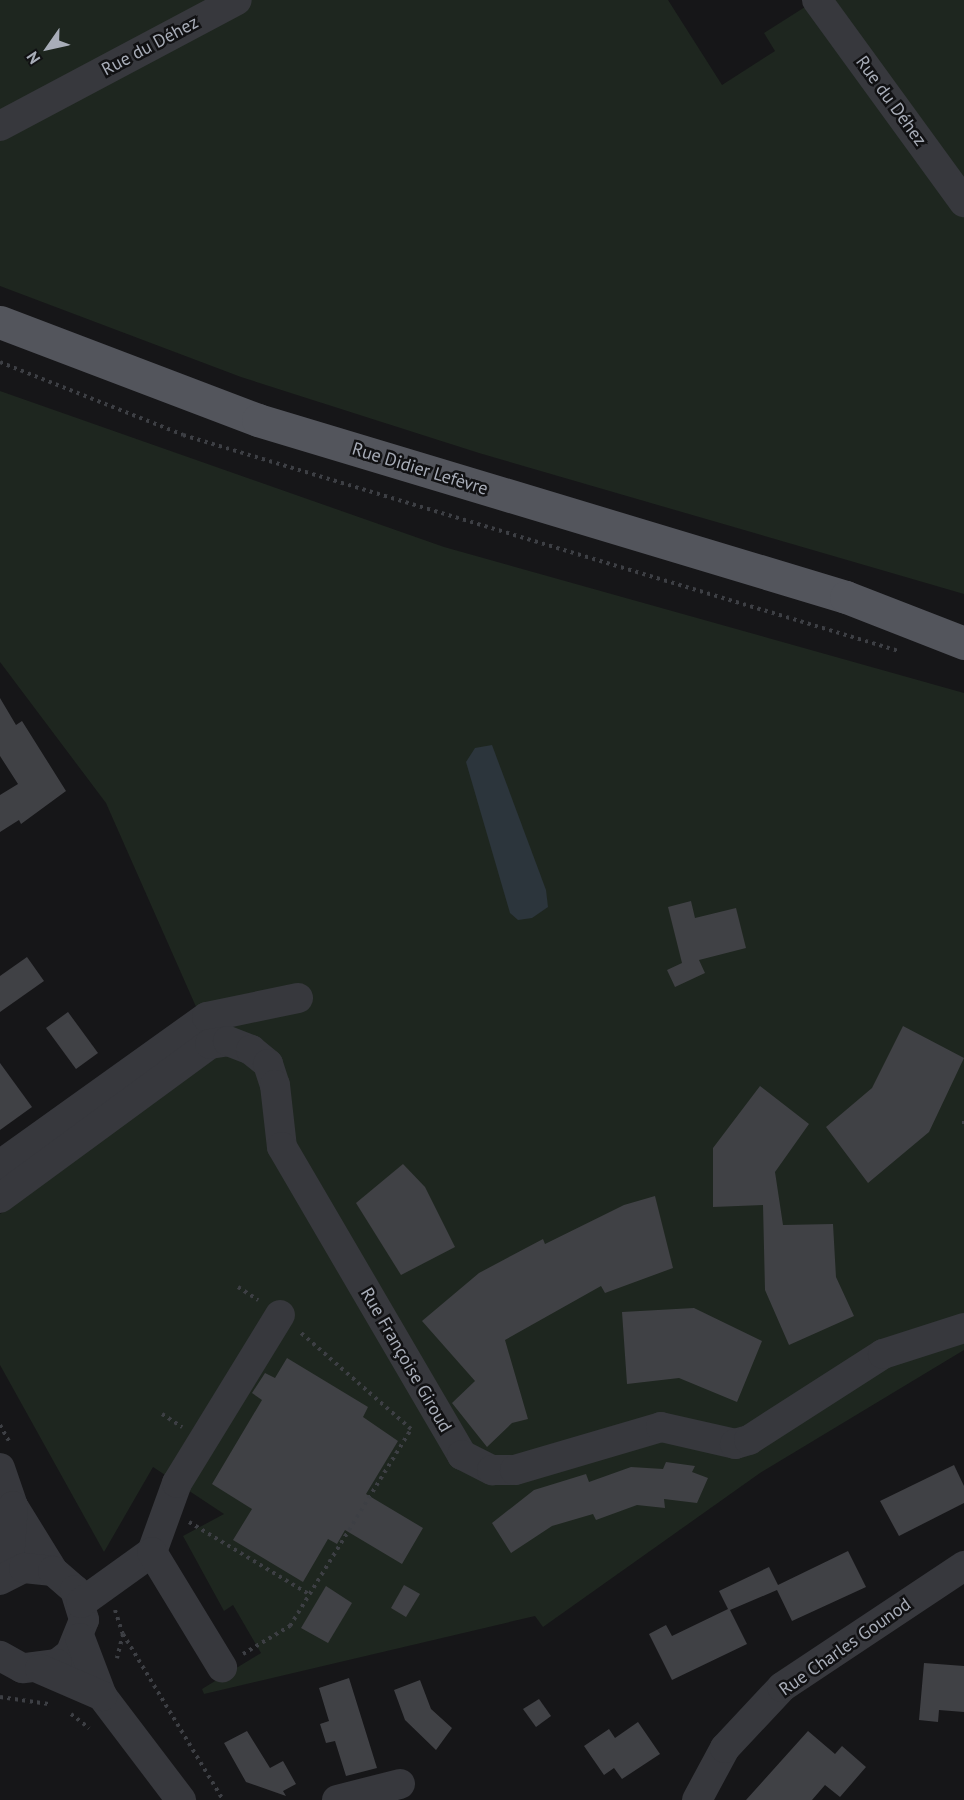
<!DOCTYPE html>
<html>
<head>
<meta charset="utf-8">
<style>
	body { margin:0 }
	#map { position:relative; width:964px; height:1800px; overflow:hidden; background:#161618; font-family:"PT Sans",sans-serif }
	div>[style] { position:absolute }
	.green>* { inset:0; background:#1e261f }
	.water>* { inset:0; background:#2c353c }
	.building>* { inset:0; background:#404145 }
	.path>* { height:4px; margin-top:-2px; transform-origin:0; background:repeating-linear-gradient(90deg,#3d3f44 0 3px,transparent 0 7.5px) }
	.minor>* { height:30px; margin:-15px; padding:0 15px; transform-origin:15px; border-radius:15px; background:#37383d }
	.major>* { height:33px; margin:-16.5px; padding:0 16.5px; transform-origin:16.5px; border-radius:16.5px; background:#53555c }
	span { translate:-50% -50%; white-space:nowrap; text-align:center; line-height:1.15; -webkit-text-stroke:5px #111113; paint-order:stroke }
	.street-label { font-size:18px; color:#a8adb8 }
	.north { position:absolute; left:18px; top:18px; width:60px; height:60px; -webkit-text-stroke:4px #111113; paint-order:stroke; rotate:236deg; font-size:16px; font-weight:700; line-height:24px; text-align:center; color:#a8adb8 }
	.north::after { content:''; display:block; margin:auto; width:21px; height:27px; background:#a8adb8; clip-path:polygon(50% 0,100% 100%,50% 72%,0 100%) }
</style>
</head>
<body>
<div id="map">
	<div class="green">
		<div style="clip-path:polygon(0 0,668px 0,722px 85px,775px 51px,764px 33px,816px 0,964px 0,964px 594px,479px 453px,241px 377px,0 286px)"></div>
		<div style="clip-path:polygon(0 391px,444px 547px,964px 693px,964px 1350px,760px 1473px,543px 1627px,535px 1616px,204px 1694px,202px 1689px,261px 1653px,233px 1605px,224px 1611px,183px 1536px,224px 1514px,153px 1467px,104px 1552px,0 1365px,0 1214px,216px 1052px,106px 803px,0 662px)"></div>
	</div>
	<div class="water">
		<div style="clip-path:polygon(492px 745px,546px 890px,548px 907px,532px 918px,518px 920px,510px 913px,466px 762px,475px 748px)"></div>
	</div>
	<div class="building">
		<div style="clip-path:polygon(0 698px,16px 725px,22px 721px,66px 791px,21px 824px,19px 820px,0 832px,0 795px,18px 784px,0 756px)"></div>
		<div style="clip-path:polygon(691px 901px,695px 918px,736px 908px,746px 948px,699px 960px,705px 973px,675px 987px,667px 970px,682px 963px,668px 907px)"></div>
		<div style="clip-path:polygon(27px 957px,44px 981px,0 1012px,0 976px)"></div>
		<div style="clip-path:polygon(68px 1012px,98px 1053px,76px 1069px,46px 1028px)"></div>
		<div style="clip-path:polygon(903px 1026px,964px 1058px,929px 1132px,868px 1183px,826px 1127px,872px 1088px)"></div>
		<div style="clip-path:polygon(0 1063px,32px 1107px,0 1130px)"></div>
		<div style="clip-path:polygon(760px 1086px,809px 1124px,775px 1172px,783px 1225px,833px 1224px,836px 1277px,854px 1316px,789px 1345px,765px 1290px,763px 1205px,713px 1207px,713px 1148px)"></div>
		<div style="clip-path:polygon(403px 1164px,425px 1187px,455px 1247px,401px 1275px,356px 1203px)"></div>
		<div style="clip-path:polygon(655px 1196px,673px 1268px,605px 1293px,601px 1286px,505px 1340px,528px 1419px,512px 1423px,487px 1447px,452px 1403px,475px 1381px,422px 1321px,479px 1273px,543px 1239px,545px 1244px,624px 1205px)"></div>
		<div style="clip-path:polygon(694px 1308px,762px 1341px,737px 1402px,679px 1378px,627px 1384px,622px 1312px)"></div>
		<div style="clip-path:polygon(287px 1358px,368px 1407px,363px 1417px,398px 1441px,366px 1494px,423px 1528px,402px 1564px,345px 1530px,337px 1544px,328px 1539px,303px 1582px,233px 1540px,252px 1509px,212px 1484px,262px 1400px,252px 1393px,265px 1373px,275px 1378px)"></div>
		<div style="clip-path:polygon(666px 1462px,695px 1466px,692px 1472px,708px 1478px,697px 1503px,664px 1499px,665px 1508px,637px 1505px,596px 1520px,593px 1514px,552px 1526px,511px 1553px,492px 1523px,534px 1490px,586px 1474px,589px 1482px,631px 1467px,663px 1469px)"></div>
		<div style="clip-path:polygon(954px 1465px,964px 1486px,964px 1503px,899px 1536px,880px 1501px)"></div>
		<div style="clip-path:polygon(848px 1551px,866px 1587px,792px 1621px,777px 1590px,730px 1610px,747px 1644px,672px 1680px,649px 1634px,666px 1625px,672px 1636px,728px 1609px,719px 1591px,769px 1567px,778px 1585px)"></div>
		<div style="clip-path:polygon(404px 1585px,420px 1594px,406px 1617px,391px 1608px)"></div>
		<div style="clip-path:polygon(326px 1586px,352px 1603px,328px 1643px,301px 1628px)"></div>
		<div style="clip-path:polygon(924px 1663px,964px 1666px,964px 1712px,939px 1710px,938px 1722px,919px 1720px)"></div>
		<div style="clip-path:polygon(349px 1678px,377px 1768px,346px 1776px,335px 1741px,326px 1743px,320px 1724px,329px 1721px,319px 1688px)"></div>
		<div style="clip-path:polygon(420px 1680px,431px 1709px,452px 1728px,436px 1750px,405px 1720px,394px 1690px)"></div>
		<div style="clip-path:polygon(539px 1699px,551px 1716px,536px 1727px,523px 1709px)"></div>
		<div style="clip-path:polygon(638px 1722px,660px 1754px,622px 1779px,614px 1768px,604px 1775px,584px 1746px,609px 1729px,615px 1738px)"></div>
		<div style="clip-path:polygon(247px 1731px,270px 1768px,283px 1761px,296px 1784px,283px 1791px,286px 1796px,246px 1782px,224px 1743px)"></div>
		<div style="clip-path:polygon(808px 1731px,835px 1754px,842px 1746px,866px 1767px,840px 1797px,825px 1785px,812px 1800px,746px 1800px)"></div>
	</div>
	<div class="path">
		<div style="left:0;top:362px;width:197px;rotate:21.7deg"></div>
		<div style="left:183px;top:435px;width:748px;rotate:16.79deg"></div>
		<div style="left:964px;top:1121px;width:5px;rotate:90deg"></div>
		<div style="left:238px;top:1287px;width:24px;rotate:33deg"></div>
		<div style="left:162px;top:1414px;width:24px;rotate:33deg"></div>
		<div style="left:0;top:1425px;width:21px;rotate:61deg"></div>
		<div style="left:189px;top:1522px;width:140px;rotate:31deg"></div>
		<div style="left:115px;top:1610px;width:25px;rotate:72deg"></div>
		<div style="left:123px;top:1634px;width:25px;rotate:104deg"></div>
		<div style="left:123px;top:1634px;width:194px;rotate:58.9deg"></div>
		<div style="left:243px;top:1654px;width:55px;rotate:-30.8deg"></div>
		<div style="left:290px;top:1626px;width:231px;rotate:-58.4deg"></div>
		<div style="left:411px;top:1429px;width:147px;rotate:-138.9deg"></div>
		<div style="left:0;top:1697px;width:49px;rotate:8.1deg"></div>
		<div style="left:71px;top:1714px;width:23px;rotate:38deg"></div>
	</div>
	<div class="minor">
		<div style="left:817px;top:0;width:250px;rotate:54deg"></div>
		<div style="left:0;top:126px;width:268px;rotate:-28deg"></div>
		<div style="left:0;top:1165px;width:254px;rotate:-35.6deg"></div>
		<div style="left:207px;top:1017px;width:93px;rotate:-11.8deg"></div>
		<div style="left:0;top:1198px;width:260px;rotate:-36.3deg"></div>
		<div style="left:210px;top:1044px;width:18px;rotate:-9deg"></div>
		<div style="left:228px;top:1041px;width:25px;rotate:21deg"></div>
		<div style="left:251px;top:1050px;width:22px;rotate:39deg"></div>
		<div style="left:268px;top:1064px;width:22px;rotate:72deg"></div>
		<div style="left:275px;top:1085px;width:62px;rotate:83.6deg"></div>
		<div style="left:282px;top:1147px;width:357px;rotate:59.7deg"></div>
		<div style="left:462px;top:1455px;width:34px;rotate:27deg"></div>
		<div style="left:492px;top:1470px;width:23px"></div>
		<div style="left:515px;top:1470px;width:152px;rotate:-16.4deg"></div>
		<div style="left:661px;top:1427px;width:76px;rotate:12.9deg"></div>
		<div style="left:735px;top:1444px;width:15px;rotate:-16deg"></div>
		<div style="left:749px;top:1440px;width:159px;rotate:-32.7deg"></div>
		<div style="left:883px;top:1354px;width:85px;rotate:-17.8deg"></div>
		<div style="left:0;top:1468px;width:40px;rotate:71.1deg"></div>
		<div style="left:13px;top:1506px;width:76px;rotate:58.4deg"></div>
		<div style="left:152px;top:1552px;width:73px;rotate:-70.1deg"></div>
		<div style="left:177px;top:1483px;width:197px;rotate:-58.5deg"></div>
		<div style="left:8px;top:1573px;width:67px;rotate:-85.7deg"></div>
		<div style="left:0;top:1580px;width:27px;rotate:-27deg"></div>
		<div style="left:24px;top:1568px;width:29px;rotate:6deg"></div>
		<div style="left:53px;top:1571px;width:29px;rotate:41deg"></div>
		<div style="left:75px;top:1590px;width:31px;rotate:73deg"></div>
		<div style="left:84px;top:1620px;width:35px;rotate:112deg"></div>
		<div style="left:71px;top:1653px;width:18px;rotate:142deg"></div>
		<div style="left:57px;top:1664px;width:35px;rotate:173deg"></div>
		<div style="left:22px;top:1668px;width:25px;rotate:-151deg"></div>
		<div style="left:81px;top:1603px;width:87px;rotate:-35.7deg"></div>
		<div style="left:152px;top:1552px;width:135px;rotate:58.7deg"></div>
		<div style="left:80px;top:1638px;width:62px;rotate:69.2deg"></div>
		<div style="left:102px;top:1696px;width:131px;rotate:52.8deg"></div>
		<div style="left:40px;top:1669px;width:68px;rotate:23.5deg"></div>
		<div style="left:337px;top:1800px;width:65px;rotate:-14.3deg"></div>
		<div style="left:697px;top:1800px;width:59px;rotate:-61.7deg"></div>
		<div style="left:725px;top:1748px;width:83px;rotate:-46.9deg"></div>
		<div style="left:782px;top:1687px;width:219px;rotate:-33.6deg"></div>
	</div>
	<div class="major">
		<div style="left:0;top:322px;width:276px;rotate:20.8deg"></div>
		<div style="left:258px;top:420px;width:614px;rotate:16.75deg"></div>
		<div style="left:846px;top:597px;width:127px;rotate:21.3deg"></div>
	</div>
	<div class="street-label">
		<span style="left:150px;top:46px;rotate:-28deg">Rue du Déhez</span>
		<span style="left:891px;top:101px;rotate:54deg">Rue du Déhez</span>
		<span style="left:420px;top:469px;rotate:17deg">Rue Didier Lefèvre</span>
		<span style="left:406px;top:1360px;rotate:60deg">Rue Françoise Giroud</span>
		<span style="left:845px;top:1647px;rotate:-35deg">Rue Charles Gounod</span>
	</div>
	<div class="north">N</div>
</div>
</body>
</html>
